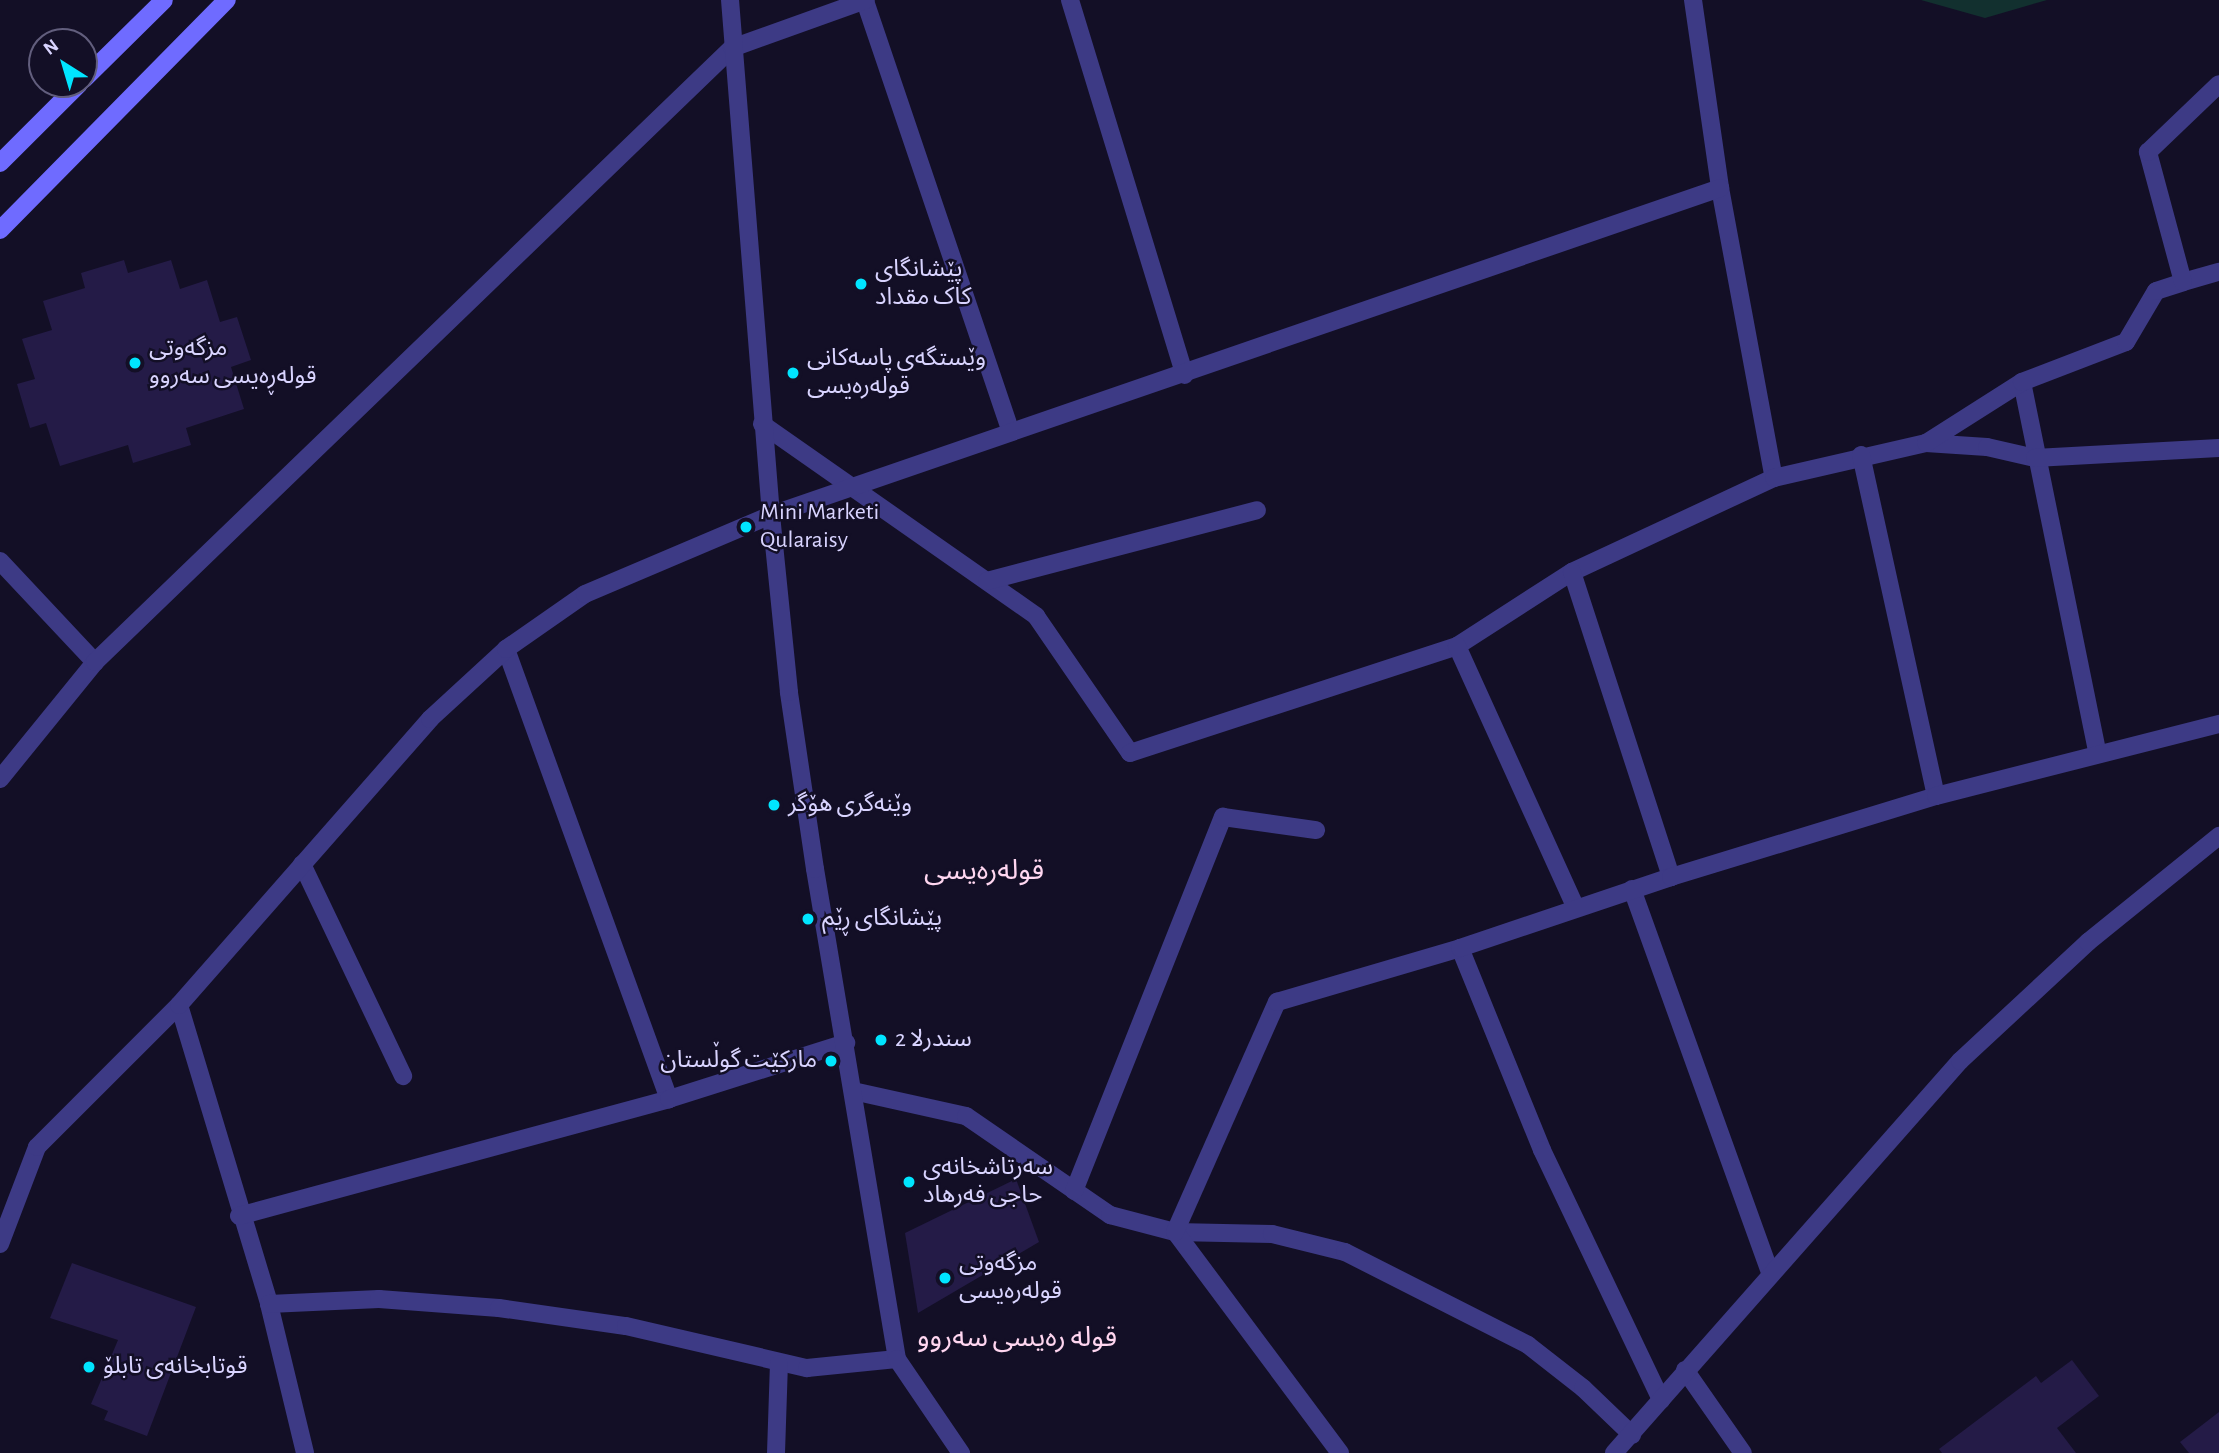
<!DOCTYPE html>
<html>
<head>
<meta charset="utf-8">
<style>
	body { margin:0 }
	#map { position:relative; width:2219px; height:1453px; overflow:hidden; background:#130f26; font-family:"Alegreya Sans","Noto Sans Arabic",sans-serif }
	div>[style] { position:absolute }
	.green>* { inset:0; background:#12302f }
	.building>* { inset:0; background:#241b47 }
	.street>* { height:18px; margin:-9px; padding:0 9px; transform-origin:9px; border-radius:9px; background:#3d3a85 }
	.secondary>* { height:18px; margin:-9px; padding:0 9px; transform-origin:9px; border-radius:9px; background:#6f6bff }
	.dots>* { width:19px; height:19px; translate:-50% -50%; box-sizing:border-box; border:4px solid #130f26; border-radius:50% }
	span { translate:-50% -50%; white-space:nowrap; text-align:center; line-height:1.15; -webkit-text-stroke:5px #130f26; paint-order:stroke }
	.poi-label { font-size:24px; color:#d9d4ff }
	.left { translate:0 -50%; text-align:left }
	.right { translate:-100% -50%; text-align:right }
	.quarter-label { font-size:28px; color:#ffd6f0 }
	.north { position:absolute; left:28px; top:28px; width:70px; height:70px; box-sizing:border-box; background:#130f26; border:2px solid #625e7d; border-radius:50%; rotate:323deg; font-size:19px; font-weight:700; line-height:28px; text-align:center; color:#d9d4ff }
	.north::after { content:''; display:block; margin:auto; width:24px; height:32px; background:#00e5ff; clip-path:polygon(50% 0,100% 100%,50% 72%,0 100%) }
</style>
</head>
<body>
<div id="map">
	<div class="green">
		<div style="clip-path:polygon(1921px 0,2047px 0,1985px 18px)"></div>
	</div>
	<div class="building">
		<div style="clip-path:polygon(124px 260px,128px 273px,171px 260px,180px 289px,207px 280px,220px 322px,237px 317px,251px 360px,231px 367px,244px 409px,186px 428px,191px 445px,133px 463px,128px 445px,60px 466px,46px 423px,30px 428px,17px 384px,35px 379px,22px 339px,52px 330px,43px 301px,85px 288px,81px 273px)"></div>
		<div style="clip-path:polygon(1016px 1179px,1039px 1242px,918px 1313px,905px 1233px)"></div>
		<div style="clip-path:polygon(72px 1263px,196px 1307px,147px 1436px,104px 1420px,108px 1411px,91px 1404px,118px 1340px,50px 1318px)"></div>
		<div style="clip-path:polygon(2072px 1360px,2099px 1396px,2057px 1428px,2076px 1453px,1942px 1453px,1939px 1449px,2036px 1376px,2041px 1383px)"></div>
		<div style="clip-path:polygon(2219px 1412px,2219px 1453px,2189px 1453px,2180px 1442px)"></div>
	</div>
	<div class="street">
		<div style="left:1070px;top:0;width:392px;rotate:73deg"></div>
		<div style="left:1693px;top:0;width:190px;rotate:81.8deg"></div>
		<div style="left:1720px;top:188px;width:295px;rotate:79.5deg"></div>
		<div style="left:865px;top:1px;width:455px;rotate:71.3deg"></div>
		<div style="left:2183px;top:282px;width:37px;rotate:-16deg"></div>
		<div style="left:2022px;top:382px;width:378px;rotate:78.5deg"></div>
		<div style="left:762px;top:424px;width:335px;rotate:35deg"></div>
		<div style="left:1036px;top:616px;width:166px;rotate:55.5deg"></div>
		<div style="left:1130px;top:753px;width:344px;rotate:-18.1deg"></div>
		<div style="left:1457px;top:646px;width:137px;rotate:-32.8deg"></div>
		<div style="left:1572px;top:572px;width:223px;rotate:-25deg"></div>
		<div style="left:1774px;top:478px;width:156px;rotate:-13deg"></div>
		<div style="left:1926px;top:443px;width:61px;rotate:3.8deg"></div>
		<div style="left:1987px;top:447px;width:49px;rotate:12.9deg"></div>
		<div style="left:2035px;top:458px;width:184px;rotate:-3.1deg"></div>
		<div style="left:1926px;top:443px;width:114px;rotate:-32.4deg"></div>
		<div style="left:2022px;top:382px;width:111px;rotate:-21deg"></div>
		<div style="left:2126px;top:342px;width:59px;rotate:-59.5deg"></div>
		<div style="left:2156px;top:291px;width:28px;rotate:-18deg"></div>
		<div style="left:2183px;top:282px;width:135px;rotate:-105.1deg"></div>
		<div style="left:2148px;top:152px;width:98px;rotate:-43.8deg"></div>
		<div style="left:1861px;top:455px;width:349px;rotate:77.6deg"></div>
		<div style="left:0;top:561px;width:139px;rotate:46.8deg"></div>
		<div style="left:1572px;top:572px;width:321px;rotate:72deg"></div>
		<div style="left:987px;top:581px;width:279px;rotate:-14.7deg"></div>
		<div style="left:1457px;top:646px;width:288px;rotate:65.6deg"></div>
		<div style="left:506px;top:649px;width:479px;rotate:70.1deg"></div>
		<div style="left:0;top:779px;width:151px;rotate:-50.9deg"></div>
		<div style="left:95px;top:662px;width:885px;rotate:-43.95deg"></div>
		<div style="left:732px;top:48px;width:142px;rotate:-19.7deg"></div>
		<div style="left:302px;top:864px;width:235px;rotate:64.5deg"></div>
		<div style="left:1632px;top:889px;width:410px;rotate:70.2deg"></div>
		<div style="left:1460px;top:948px;width:218px;rotate:67.9deg"></div>
		<div style="left:1542px;top:1150px;width:277px;rotate:64.5deg"></div>
		<div style="left:179px;top:1005px;width:312px;rotate:73.2deg"></div>
		<div style="left:269px;top:1304px;width:153px;rotate:76.4deg"></div>
		<div style="left:853px;top:1091px;width:116px;rotate:12.5deg"></div>
		<div style="left:966px;top:1116px;width:175px;rotate:34.5deg"></div>
		<div style="left:1110px;top:1215px;width:67px;rotate:14.7deg"></div>
		<div style="left:1175px;top:1232px;width:97px;rotate:1.2deg"></div>
		<div style="left:1272px;top:1234px;width:75px;rotate:13.9deg"></div>
		<div style="left:1345px;top:1252px;width:205px;rotate:26.9deg"></div>
		<div style="left:1528px;top:1345px;width:70px;rotate:38deg"></div>
		<div style="left:1583px;top:1388px;width:68px;rotate:43.8deg"></div>
		<div style="left:1074px;top:1191px;width:403px;rotate:-68.3deg"></div>
		<div style="left:1223px;top:817px;width:94px;rotate:8deg"></div>
		<div style="left:239px;top:1216px;width:446px;rotate:-15.2deg"></div>
		<div style="left:669px;top:1099px;width:186px;rotate:-17.6deg"></div>
		<div style="left:0;top:1244px;width:104px;rotate:-69.1deg"></div>
		<div style="left:37px;top:1147px;width:201px;rotate:-45deg"></div>
		<div style="left:179px;top:1005px;width:381px;rotate:-48.7deg"></div>
		<div style="left:430px;top:719px;width:103px;rotate:-42.6deg"></div>
		<div style="left:506px;top:649px;width:96px;rotate:-34.8deg"></div>
		<div style="left:585px;top:594px;width:202px;rotate:-23deg"></div>
		<div style="left:771px;top:515px;width:517px;rotate:-94.55deg"></div>
		<div style="left:269px;top:1304px;width:110px;rotate:-2.6deg"></div>
		<div style="left:379px;top:1299px;width:120px;rotate:4.3deg"></div>
		<div style="left:499px;top:1308px;width:128px;rotate:8.1deg"></div>
		<div style="left:626px;top:1326px;width:186px;rotate:13.1deg"></div>
		<div style="left:807px;top:1368px;width:90px;rotate:-5.7deg"></div>
		<div style="left:897px;top:1359px;width:497px;rotate:-99.5deg"></div>
		<div style="left:815px;top:869px;width:179px;rotate:-98.4deg"></div>
		<div style="left:789px;top:692px;width:178px;rotate:-95.8deg"></div>
		<div style="left:771px;top:515px;width:1004px;rotate:-19.01deg"></div>
		<div style="left:897px;top:1359px;width:114px;rotate:55.8deg"></div>
		<div style="left:1685px;top:1370px;width:101px;rotate:55.1deg"></div>
		<div style="left:776px;top:1453px;width:89px;rotate:-88.1deg"></div>
		<div style="left:1340px;top:1453px;width:276px;rotate:-126.7deg"></div>
		<div style="left:1175px;top:1232px;width:252px;rotate:-66.1deg"></div>
		<div style="left:1277px;top:1002px;width:191px;rotate:-16.4deg"></div>
		<div style="left:1460px;top:948px;width:223px;rotate:-18.6deg"></div>
		<div style="left:1671px;top:877px;width:277px;rotate:-17deg"></div>
		<div style="left:1936px;top:796px;width:292px;rotate:-14.3deg"></div>
		<div style="left:1614px;top:1453px;width:523px;rotate:-48.57deg"></div>
		<div style="left:1960px;top:1061px;width:175px;rotate:-42.9deg"></div>
		<div style="left:2088px;top:942px;width:169px;rotate:-39deg"></div>
	</div>
	<div class="secondary">
		<div style="left:84px;top:79px;width:112px;rotate:-44.6deg"></div>
		<div style="left:0;top:163px;width:112px;rotate:-45deg"></div>
		<div style="left:0;top:230px;width:323px;rotate:-45.4deg"></div>
	</div>
	<div class="dots">
		<div style="left:861px;top:284px;background:#00e5ff"></div>
		<div style="left:135px;top:363px;background:#00e5ff"></div>
		<div style="left:793px;top:373px;background:#00e5ff"></div>
		<div style="left:746px;top:527px;background:#00e5ff"></div>
		<div style="left:774px;top:805px;background:#00e5ff"></div>
		<div style="left:808px;top:919px;background:#00e5ff"></div>
		<div style="left:881px;top:1040px;background:#00e5ff"></div>
		<div style="left:831px;top:1061px;background:#00e5ff"></div>
		<div style="left:909px;top:1182px;background:#00e5ff"></div>
		<div style="left:945px;top:1278px;background:#00e5ff"></div>
		<div style="left:89px;top:1367px;background:#00e5ff"></div>
	</div>
	<div class="poi-label">
		<span class="left" style="left:875px;top:284px">پێشانگای<br>کاک مقداد</span>
		<span class="left" style="left:149px;top:363px">مزگەوتی<br>قولەڕەیسی سەروو</span>
		<span class="left" style="left:807px;top:373px">وێستگەی پاسەكانی<br>قولەرەیسی</span>
		<span class="left" style="left:760px;top:527px">Mini Marketi<br>Qularaisy</span>
		<span class="left" style="left:788px;top:805px">وێنەگری هۆگر</span>
		<span class="left" style="left:822px;top:919px">پێشانگای ڕێم</span>
		<span class="left" style="left:895px;top:1040px">سندرلا 2</span>
		<span class="right" style="left:817px;top:1061px">مارکێت گوڵستان</span>
		<span class="left" style="left:923px;top:1182px">سەرتاشخانەی<br>حاجی فەرهاد</span>
		<span class="left" style="left:959px;top:1278px">مزگەوتی<br>قولەرەیسی</span>
		<span class="left" style="left:103px;top:1367px">قوتابخانەی تابلۆ</span>
	</div>
	<div class="quarter-label">
		<span style="left:984px;top:871px">قولەرەیسی</span>
		<span style="left:1017px;top:1338px">قولە رەیسی سەروو</span>
	</div>
	<div class="north">N</div>
</div>
</body>
</html>
